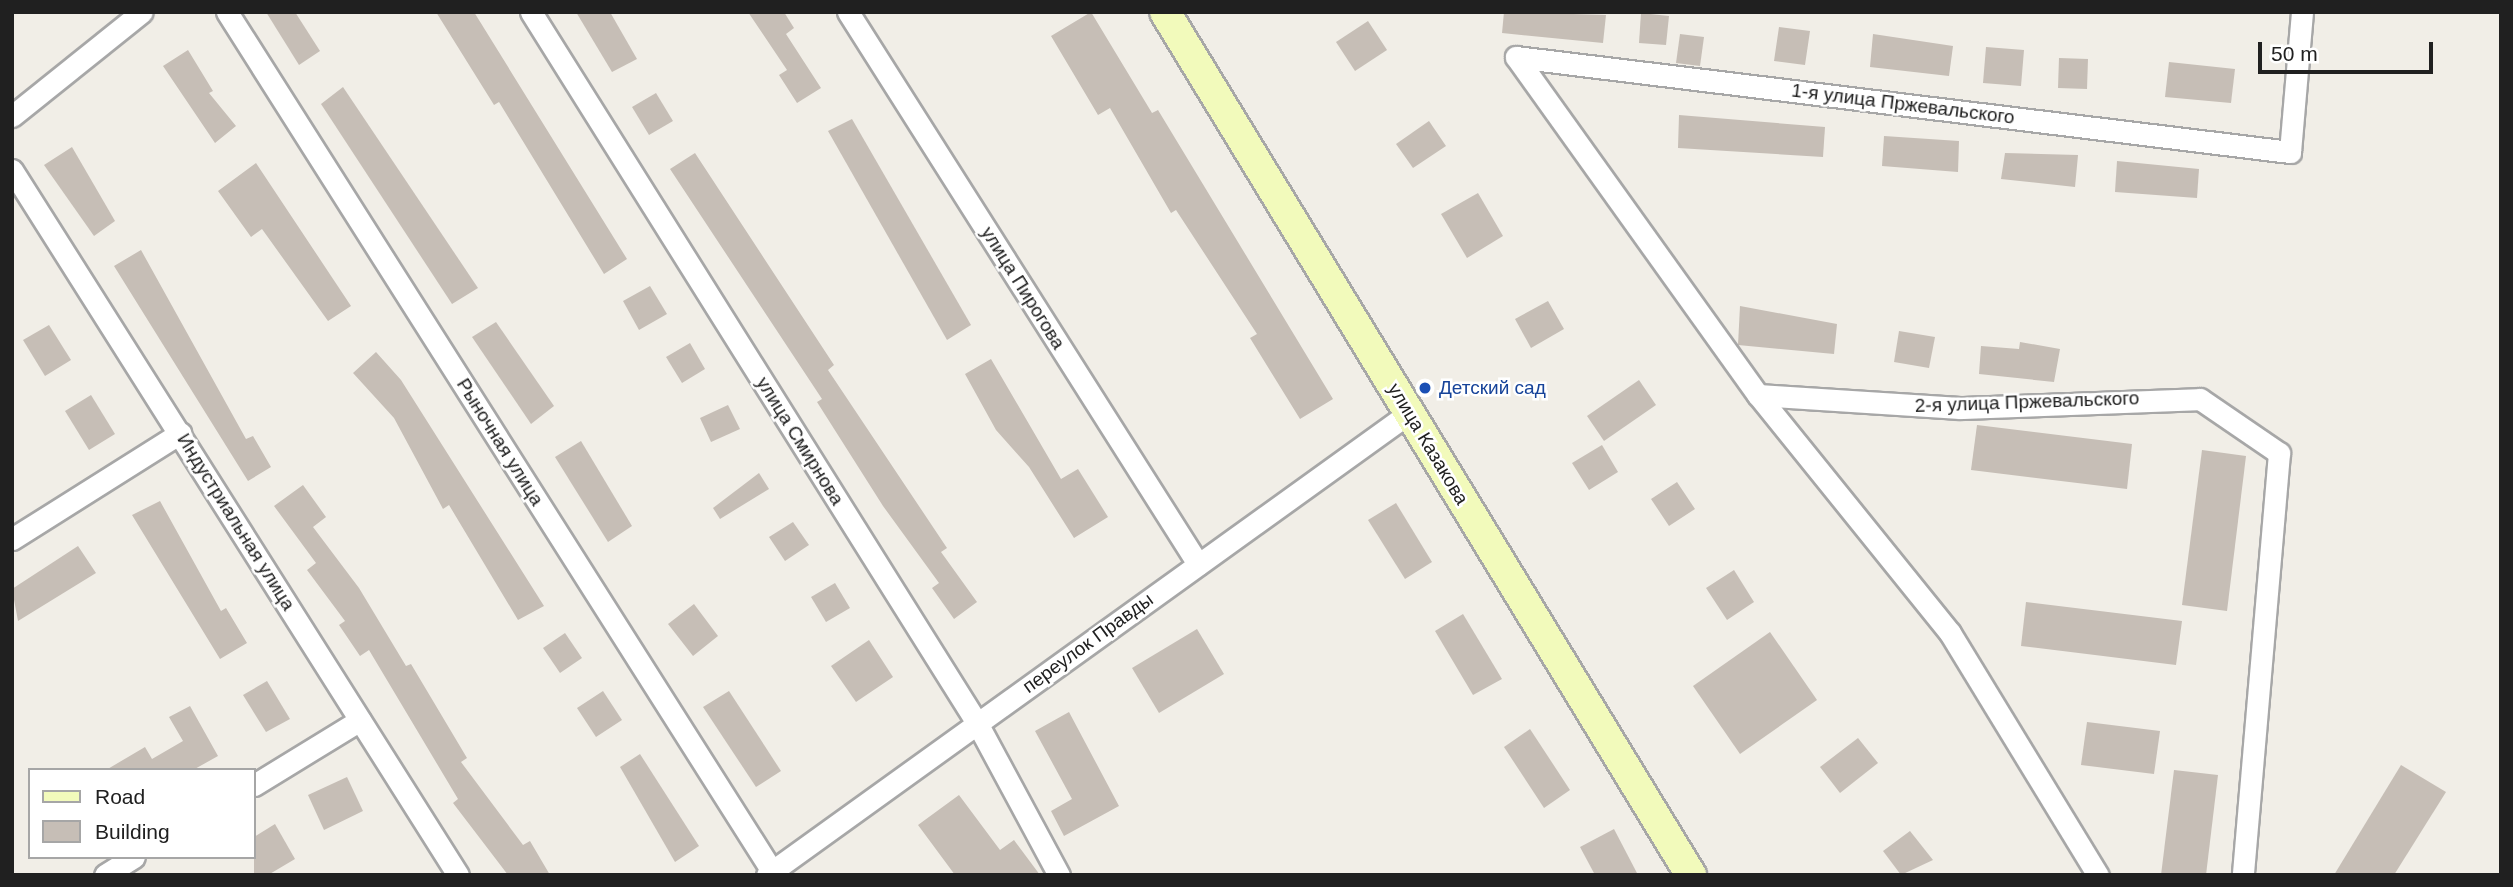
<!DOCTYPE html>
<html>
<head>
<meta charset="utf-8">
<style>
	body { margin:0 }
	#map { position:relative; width:2513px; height:887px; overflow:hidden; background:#f1eee7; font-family:Arial,sans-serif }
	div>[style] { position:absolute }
	.building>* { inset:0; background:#c6beb6 }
	.roads { filter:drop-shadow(2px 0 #a7a7a7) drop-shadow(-2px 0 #a7a7a7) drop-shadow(0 2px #a7a7a7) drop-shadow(0 -2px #a7a7a7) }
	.street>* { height:21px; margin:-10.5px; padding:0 10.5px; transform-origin:10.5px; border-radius:10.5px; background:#fff }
	.secondary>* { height:30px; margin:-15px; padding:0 15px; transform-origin:15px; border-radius:15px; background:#f2fabb }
	.dots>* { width:19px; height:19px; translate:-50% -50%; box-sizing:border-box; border:4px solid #fff; border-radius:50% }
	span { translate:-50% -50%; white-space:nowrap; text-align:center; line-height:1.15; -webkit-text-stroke:5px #fff; paint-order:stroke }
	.street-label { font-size:19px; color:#202020 }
	.transit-label { font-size:19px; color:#164399 }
	.left { translate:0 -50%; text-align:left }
	.frame { position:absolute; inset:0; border:14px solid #202020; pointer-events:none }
	.legend { position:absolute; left:28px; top:768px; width:228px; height:91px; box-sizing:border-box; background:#fff; border:2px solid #a6a6a6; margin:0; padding:9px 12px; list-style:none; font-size:21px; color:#202020 }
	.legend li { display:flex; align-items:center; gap:14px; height:35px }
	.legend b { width:35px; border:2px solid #a6a6a6 }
	.scale { position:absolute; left:2258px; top:42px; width:175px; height:32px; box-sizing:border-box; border:4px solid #202020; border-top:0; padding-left:9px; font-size:21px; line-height:24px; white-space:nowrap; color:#202020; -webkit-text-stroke:5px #fff; paint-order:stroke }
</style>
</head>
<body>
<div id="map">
	<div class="building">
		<div style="clip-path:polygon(266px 12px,295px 12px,320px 51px,299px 65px)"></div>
		<div style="clip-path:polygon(436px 12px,474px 12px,627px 259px,604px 274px,499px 102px,494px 105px)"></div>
		<div style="clip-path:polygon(576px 12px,610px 12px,637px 59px,612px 72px)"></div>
		<div style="clip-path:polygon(748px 12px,784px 12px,794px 28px,786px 34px,821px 88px,797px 103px,779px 75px,787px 70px)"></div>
		<div style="clip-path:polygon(1091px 12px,1152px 113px,1158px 110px,1333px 399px,1300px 419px,1250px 338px,1257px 334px,1176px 210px,1171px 213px,1110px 108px,1098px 115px,1051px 36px)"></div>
		<div style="clip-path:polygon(1504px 12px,1606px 15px,1603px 43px,1502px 33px)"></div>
		<div style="clip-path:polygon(1641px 13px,1669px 16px,1666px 45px,1639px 43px)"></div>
		<div style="clip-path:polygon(1368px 21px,1387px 50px,1355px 71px,1336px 42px)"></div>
		<div style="clip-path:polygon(1779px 27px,1810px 31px,1805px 65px,1774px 61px)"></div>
		<div style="clip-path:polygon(1680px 34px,1704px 37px,1700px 66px,1676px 63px)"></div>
		<div style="clip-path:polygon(1873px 34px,1953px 46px,1949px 76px,1870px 67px)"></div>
		<div style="clip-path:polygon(1986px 47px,2024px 50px,2021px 86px,1983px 83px)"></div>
		<div style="clip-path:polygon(188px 50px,213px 91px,209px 93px,236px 126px,215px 143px,163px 66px)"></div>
		<div style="clip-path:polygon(2059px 58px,2088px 59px,2087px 89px,2058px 88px)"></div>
		<div style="clip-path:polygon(2169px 62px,2235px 69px,2231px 103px,2165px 97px)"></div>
		<div style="clip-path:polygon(343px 87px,478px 288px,452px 304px,321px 104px)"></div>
		<div style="clip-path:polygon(656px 93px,673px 121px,649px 135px,632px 107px)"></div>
		<div style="clip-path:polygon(1679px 115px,1825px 127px,1823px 157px,1678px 148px)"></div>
		<div style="clip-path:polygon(852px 119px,971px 325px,947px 340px,828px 131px)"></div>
		<div style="clip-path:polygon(1429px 121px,1446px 146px,1413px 168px,1396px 144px)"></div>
		<div style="clip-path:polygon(1884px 136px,1959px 141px,1958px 172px,1882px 166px)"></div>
		<div style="clip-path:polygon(72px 147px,115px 221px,94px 236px,44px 165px)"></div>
		<div style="clip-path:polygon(695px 153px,834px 365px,828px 370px,947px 548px,941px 552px,977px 602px,954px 619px,932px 588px,939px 583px,883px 506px,817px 402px,822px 399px,670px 169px)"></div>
		<div style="clip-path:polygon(2005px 153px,2078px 155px,2075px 187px,2001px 179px)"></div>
		<div style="clip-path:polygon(2117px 161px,2199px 169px,2197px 198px,2115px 192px)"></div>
		<div style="clip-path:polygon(256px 163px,351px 306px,328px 321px,262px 229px,251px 237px,218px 191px)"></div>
		<div style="clip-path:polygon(1478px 193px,1503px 236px,1467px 258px,1441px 214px)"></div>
		<div style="clip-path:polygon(141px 250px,246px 439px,253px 436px,271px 467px,248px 481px,114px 266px)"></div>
		<div style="clip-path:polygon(650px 286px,667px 314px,639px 330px,623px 301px)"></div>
		<div style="clip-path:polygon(1548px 301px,1564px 329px,1531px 348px,1515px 319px)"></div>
		<div style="clip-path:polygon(1740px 306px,1837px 324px,1834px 354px,1738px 345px)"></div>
		<div style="clip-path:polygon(496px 322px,554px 406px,531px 424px,472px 337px)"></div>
		<div style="clip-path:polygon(49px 325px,71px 360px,45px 376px,23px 340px)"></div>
		<div style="clip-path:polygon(1899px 331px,1935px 337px,1929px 368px,1894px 362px)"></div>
		<div style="clip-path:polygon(2020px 342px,2060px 349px,2054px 382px,1979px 374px,1981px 346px,2019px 349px)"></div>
		<div style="clip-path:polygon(690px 343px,705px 369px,682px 383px,666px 357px)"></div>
		<div style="clip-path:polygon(376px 352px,401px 380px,544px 606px,518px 620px,449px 505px,443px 509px,394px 418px,353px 373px)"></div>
		<div style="clip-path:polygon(991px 359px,1061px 479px,1078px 469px,1108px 517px,1074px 538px,1029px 467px,996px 430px,965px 374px)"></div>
		<div style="clip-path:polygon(1639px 380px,1656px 405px,1604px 441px,1587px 416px)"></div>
		<div style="clip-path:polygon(91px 395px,115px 434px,89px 450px,65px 411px)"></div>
		<div style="clip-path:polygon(728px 405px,740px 429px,711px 442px,700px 418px)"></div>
		<div style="clip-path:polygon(1977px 425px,2132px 444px,2127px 489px,1971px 470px)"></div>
		<div style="clip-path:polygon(581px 441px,632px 526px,608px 542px,555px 457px)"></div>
		<div style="clip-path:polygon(1602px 445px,1618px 472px,1589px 490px,1572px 463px)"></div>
		<div style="clip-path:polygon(2202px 450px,2246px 456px,2227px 611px,2182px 605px)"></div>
		<div style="clip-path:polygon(759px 473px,769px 489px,720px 519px,713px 508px)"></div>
		<div style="clip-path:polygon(1677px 482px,1695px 509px,1669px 526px,1651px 499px)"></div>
		<div style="clip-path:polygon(303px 485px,326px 517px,313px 527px,359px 588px,406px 666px,411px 664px,467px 758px,461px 762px,523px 845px,530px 841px,550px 875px,508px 875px,453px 803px,458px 799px,369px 650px,360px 656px,339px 625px,345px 621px,307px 570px,316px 563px,274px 506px)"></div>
		<div style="clip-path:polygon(160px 501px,221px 611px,226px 608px,247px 643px,220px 659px,132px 515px)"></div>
		<div style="clip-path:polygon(1396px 503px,1432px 562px,1405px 579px,1368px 520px)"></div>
		<div style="clip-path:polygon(793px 522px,809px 545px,785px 561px,769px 537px)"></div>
		<div style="clip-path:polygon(78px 546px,96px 573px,18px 621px,12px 589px)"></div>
		<div style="clip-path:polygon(1734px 570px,1754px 602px,1727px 620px,1706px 588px)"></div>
		<div style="clip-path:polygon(835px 583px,850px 608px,826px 622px,811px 597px)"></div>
		<div style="clip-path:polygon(2026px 602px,2182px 621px,2176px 665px,2021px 646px)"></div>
		<div style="clip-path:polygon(694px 604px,718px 636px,693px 656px,668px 624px)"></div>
		<div style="clip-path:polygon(1463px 614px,1502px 679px,1473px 695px,1435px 631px)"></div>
		<div style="clip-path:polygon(1197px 629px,1224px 674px,1159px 713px,1132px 668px)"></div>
		<div style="clip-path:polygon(1770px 632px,1817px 700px,1740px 754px,1693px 686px)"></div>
		<div style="clip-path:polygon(565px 633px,582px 658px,560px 673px,543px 648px)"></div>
		<div style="clip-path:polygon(869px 640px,893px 677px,856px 702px,831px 666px)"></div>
		<div style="clip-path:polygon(267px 681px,290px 719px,266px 732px,243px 695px)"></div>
		<div style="clip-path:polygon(603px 691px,622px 720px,596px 737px,577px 708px)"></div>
		<div style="clip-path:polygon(729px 691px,781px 771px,756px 787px,703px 707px)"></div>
		<div style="clip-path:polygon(190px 706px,218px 756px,193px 770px,106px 770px,145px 747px,152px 759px,183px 741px,169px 717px)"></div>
		<div style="clip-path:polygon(1069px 712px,1119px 806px,1064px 836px,1051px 811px,1072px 799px,1035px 731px)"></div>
		<div style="clip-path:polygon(2087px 722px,2160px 731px,2154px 774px,2081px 765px)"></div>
		<div style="clip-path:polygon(1530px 729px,1570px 790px,1544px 808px,1504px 747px)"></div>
		<div style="clip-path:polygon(1858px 738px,1878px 763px,1840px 793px,1820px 767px)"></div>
		<div style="clip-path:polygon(640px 754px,699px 846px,675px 862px,620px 767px)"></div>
		<div style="clip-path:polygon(2401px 765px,2446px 792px,2394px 875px,2334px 875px)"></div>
		<div style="clip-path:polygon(2174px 770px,2218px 775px,2206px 875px,2161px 875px)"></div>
		<div style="clip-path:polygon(347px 777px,363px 811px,324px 830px,308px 795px)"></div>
		<div style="clip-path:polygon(959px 795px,1000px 850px,1014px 840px,1040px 875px,955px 875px,918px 825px)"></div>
		<div style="clip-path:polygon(275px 824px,295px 859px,268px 875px,254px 875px,254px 837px)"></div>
		<div style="clip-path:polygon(1614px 829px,1638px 875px,1595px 875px,1580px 847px)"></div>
		<div style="clip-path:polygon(1910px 831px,1933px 860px,1901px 875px,1883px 851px)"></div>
	</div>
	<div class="roads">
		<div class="street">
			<div style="left:227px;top:12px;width:1017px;rotate:57.61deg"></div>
			<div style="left:531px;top:12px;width:839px;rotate:57.9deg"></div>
			<div style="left:977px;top:723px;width:173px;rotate:61.7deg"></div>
			<div style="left:848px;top:12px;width:654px;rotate:57.62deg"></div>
			<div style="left:1516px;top:57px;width:416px;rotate:54.4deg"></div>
			<div style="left:1758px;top:395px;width:306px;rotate:51.1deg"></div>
			<div style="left:1950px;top:633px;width:284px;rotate:58.6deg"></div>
			<div style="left:1516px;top:57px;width:780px;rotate:7deg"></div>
			<div style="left:2290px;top:152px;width:141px;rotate:-85.1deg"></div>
			<div style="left:12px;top:116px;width:166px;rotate:-38.7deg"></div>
			<div style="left:12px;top:170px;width:834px;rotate:57.68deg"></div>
			<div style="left:1758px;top:395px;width:202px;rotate:3.7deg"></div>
			<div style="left:1960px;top:408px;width:240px;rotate:-2.1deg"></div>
			<div style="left:2200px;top:399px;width:96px;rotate:34.4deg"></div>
			<div style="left:2279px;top:453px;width:424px;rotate:94.9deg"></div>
			<div style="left:12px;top:539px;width:199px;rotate:-32.2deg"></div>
			<div style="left:254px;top:785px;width:124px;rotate:-31.5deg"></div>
			<div style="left:105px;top:875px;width:34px;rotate:-32deg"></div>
			<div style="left:767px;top:875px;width:791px;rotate:-35.74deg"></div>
		</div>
		<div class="secondary">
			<div style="left:1165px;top:12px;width:1011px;rotate:58.64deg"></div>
		</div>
	</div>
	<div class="dots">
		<div style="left:1425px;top:388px;background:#1a4fb4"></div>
	</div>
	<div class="street-label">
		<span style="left:1903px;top:104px;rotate:7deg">1-я улица Пржевальского</span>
		<span style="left:1023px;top:288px;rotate:58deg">улица Пирогова</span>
		<span style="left:2027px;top:402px;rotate:-2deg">2-я улица Пржевальского</span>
		<span style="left:800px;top:441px;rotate:58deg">улица Смирнова</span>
		<span style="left:500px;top:442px;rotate:58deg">Рыночная улица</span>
		<span style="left:1428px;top:444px;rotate:59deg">улица Казакова</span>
		<span style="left:236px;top:522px;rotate:58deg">Индустриальная улица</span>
		<span style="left:1088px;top:643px;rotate:-36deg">переулок Правды</span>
	</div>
	<div class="transit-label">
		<span class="left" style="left:1439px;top:388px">Детский сад</span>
	</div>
	<div class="frame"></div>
	<ul class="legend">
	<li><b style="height:9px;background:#f2fabb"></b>Road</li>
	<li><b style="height:19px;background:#c6beb6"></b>Building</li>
	</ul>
	<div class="scale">50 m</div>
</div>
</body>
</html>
